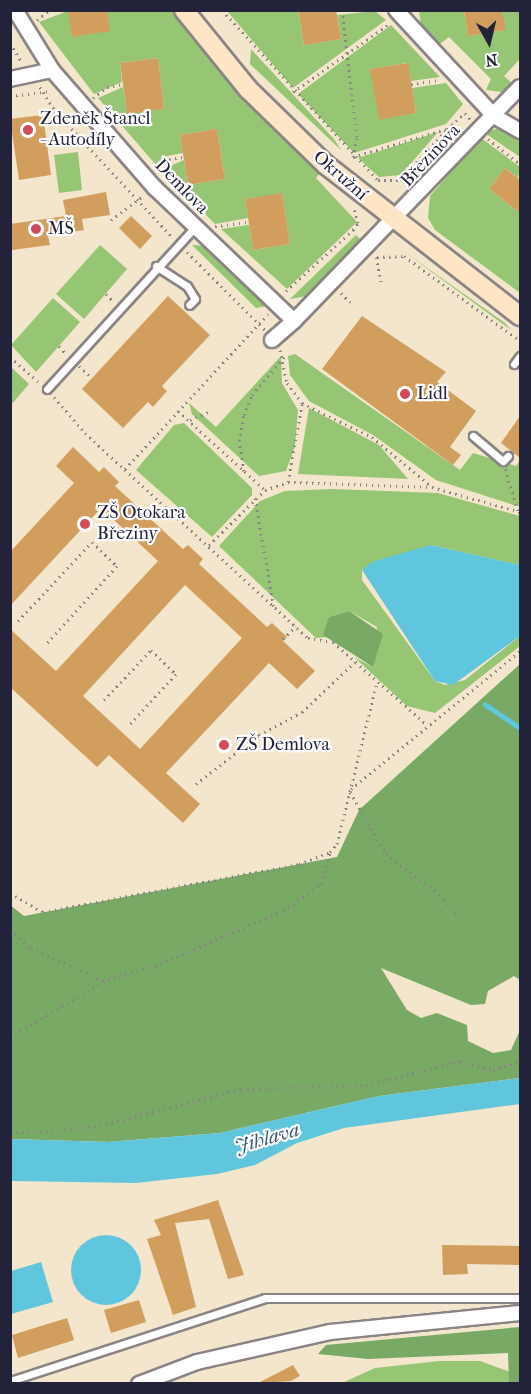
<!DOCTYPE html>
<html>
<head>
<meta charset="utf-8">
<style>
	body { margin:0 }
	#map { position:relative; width:531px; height:1394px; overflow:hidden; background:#f3e6cc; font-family:"IM FELL French Canon",serif }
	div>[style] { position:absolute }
	.green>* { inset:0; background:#96c574 }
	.forest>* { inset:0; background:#78aa66 }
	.water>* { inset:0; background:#60c6dd }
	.round { border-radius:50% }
	.stream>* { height:4.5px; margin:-2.25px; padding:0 2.25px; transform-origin:2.25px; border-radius:2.25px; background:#60c6dd }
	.building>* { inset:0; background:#d19e5e }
	.path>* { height:3px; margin-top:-1.5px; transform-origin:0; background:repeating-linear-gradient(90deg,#8a8484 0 1.5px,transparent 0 6px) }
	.roads { filter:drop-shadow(2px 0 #8a8484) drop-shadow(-2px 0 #8a8484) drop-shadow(0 2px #8a8484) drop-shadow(0 -2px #8a8484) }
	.lane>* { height:7px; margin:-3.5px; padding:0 3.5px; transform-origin:3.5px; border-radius:3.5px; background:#fff }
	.street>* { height:14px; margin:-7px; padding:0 7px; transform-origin:7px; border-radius:7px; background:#fff }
	.secondary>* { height:18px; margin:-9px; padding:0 9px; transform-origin:9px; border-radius:9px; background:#fee5c5 }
	.dots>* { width:16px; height:16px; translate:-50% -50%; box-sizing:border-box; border:3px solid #fff; border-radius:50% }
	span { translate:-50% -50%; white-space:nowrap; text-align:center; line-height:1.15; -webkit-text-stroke:4.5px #fff; paint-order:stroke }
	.poi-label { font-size:18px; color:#22223b }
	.left { translate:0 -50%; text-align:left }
	.street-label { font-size:18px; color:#22223b }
	.water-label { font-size:20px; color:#385b74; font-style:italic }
	.frame { position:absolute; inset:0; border:12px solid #22223b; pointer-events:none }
	.north { position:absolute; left:459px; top:12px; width:60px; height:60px; -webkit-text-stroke:4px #fff; paint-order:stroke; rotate:172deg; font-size:16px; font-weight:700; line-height:24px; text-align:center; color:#22223b }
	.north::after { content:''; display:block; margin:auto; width:21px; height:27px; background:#22223b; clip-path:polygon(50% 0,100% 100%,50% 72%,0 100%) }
</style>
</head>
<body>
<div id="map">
	<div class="green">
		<div style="clip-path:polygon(68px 11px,173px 11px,194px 41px,319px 174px,316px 178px,357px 222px,287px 289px,221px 229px,249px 225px,253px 250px,290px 244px,282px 194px,245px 199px,248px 218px,215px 224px,161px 170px,184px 160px,188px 185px,225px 179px,217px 129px,180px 135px,183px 153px,167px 156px,157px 166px,98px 98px,123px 87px,127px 113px,164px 109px,158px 58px,120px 63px,122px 82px,94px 94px,39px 22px)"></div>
		<div style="clip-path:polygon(227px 11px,298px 11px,304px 45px,341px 39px,337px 15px,375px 11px,386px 20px,293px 88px)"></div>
		<div style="clip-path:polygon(419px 11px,464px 11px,468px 36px,505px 30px,502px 11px,520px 11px,520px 59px,504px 76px,512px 83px,501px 92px,486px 90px,491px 79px,449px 37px,440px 44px,421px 24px)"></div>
		<div style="clip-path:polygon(391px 25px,440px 77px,411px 81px,407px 63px,371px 69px,379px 119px,416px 113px,412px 88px,446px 83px,463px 104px,446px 124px,354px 153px,298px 94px)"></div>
		<div style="clip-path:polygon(251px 49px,334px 139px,341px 150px,250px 64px)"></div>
		<div style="clip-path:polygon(498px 128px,520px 140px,520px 157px,485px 133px)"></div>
		<div style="clip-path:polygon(438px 132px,401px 175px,379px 177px,358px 158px)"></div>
		<div style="clip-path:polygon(481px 138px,520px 167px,518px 178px,505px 168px,489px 189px,520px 213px,520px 293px,435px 230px,428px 218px,430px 196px)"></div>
		<div style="clip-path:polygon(78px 152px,82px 190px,59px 193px,54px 155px)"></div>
		<div style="clip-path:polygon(356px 235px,361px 240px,356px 249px,307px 296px,290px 299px)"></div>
		<div style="clip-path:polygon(100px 245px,127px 269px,84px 319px,56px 294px)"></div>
		<div style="clip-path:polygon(192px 245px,207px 246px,268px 306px,256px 308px)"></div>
		<div style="clip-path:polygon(403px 251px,505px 323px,511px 330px)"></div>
		<div style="clip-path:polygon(53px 298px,80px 322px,36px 372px,11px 345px)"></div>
		<div style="clip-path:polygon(295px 354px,460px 470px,473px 453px,516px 466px,520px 460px,520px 507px,436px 480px,373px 435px,309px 401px,290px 375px,288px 356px)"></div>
		<div style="clip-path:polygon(281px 356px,282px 383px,298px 410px,295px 446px,286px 471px,259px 476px,192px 414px,189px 403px,216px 427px)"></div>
		<div style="clip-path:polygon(11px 367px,29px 384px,11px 405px)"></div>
		<div style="clip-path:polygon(309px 408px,379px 445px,408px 479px,298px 474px)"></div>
		<div style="clip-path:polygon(184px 423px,252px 488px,252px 495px,212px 537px,136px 470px,174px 425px)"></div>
		<div style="clip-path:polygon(333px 489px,438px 493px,520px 516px,520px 565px,431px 545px,362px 570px,362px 580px,435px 681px,445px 685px,465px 680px,520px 636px,520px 646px,435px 713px,407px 706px,354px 657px,373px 667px,377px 627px,349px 611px,329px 617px,329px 637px,316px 638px,219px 546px,260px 501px,285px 491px)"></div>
		<div style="clip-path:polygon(439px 1361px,480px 1361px,510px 1372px,509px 1383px,340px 1384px,375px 1368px)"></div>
	</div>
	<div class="forest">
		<div style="clip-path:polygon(349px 611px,383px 634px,373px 667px,323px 635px,329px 617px)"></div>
		<div style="clip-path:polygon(520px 664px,520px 980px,514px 976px,488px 991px,485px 1004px,471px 1005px,381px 968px,407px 1010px,421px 1018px,437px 1013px,467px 1025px,468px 1041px,493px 1053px,511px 1050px,520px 1030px,520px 1078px,379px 1096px,220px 1133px,108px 1142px,11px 1139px,10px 905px,24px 916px,337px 857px,359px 810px)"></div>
		<div style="clip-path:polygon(520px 1327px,520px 1383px,509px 1383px,508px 1353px,368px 1359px,318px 1354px,326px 1345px)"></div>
	</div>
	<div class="water">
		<div style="clip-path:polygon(431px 545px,520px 565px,520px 636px,453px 685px,435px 681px,362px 570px,372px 562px)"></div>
		<div style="clip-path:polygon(520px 1078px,520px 1104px,344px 1128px,297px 1143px,255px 1165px,217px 1174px,136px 1183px,11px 1181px,11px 1139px,108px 1142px,220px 1133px,379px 1096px)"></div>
		<div class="round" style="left:71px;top:1235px;width:70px;height:70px"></div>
		<div style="clip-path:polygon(41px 1262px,53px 1302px,11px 1314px,11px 1271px)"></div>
	</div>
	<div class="stream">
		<div style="left:485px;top:704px;width:42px;rotate:34.4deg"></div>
	</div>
	<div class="building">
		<div style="clip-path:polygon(68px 10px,107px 10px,110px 31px,72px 37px)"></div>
		<div style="clip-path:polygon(298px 10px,336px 10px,341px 39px,304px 45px)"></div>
		<div style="clip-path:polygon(464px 10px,502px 10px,506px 30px,468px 36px)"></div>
		<div style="clip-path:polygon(158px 58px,164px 109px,127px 114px,120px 63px)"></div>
		<div style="clip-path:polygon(408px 63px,416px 113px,379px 120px,370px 69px)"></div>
		<div style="clip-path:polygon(43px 115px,51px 175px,19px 180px,10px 119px)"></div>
		<div style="clip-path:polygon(217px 129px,225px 179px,188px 185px,180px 135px)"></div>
		<div style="clip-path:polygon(505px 168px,520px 180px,520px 213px,489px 189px)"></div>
		<div style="clip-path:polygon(106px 192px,110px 215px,82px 219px,84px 230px,48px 236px,50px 245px,12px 250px,10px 224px,66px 216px,63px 200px)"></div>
		<div style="clip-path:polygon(282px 193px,290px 244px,253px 250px,245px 199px)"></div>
		<div style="clip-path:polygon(131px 216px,152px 236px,140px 249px,119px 228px)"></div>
		<div style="clip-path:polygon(168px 296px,210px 335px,162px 386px,167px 391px,153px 407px,148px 402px,123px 428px,82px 389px)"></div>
		<div style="clip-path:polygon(362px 316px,446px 372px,437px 382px,476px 411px,450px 447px,461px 455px,453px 465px,322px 369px)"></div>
		<div style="clip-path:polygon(520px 416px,520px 458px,501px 443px)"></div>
		<div style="clip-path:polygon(evenodd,73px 447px,99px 472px,104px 467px,119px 482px,115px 486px,183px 549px,188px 545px,203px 559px,199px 564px,267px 627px,272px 623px,287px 637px,283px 641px,315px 671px,297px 689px,269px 663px,166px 773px,200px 804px,183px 823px,109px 755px,97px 767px,10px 687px,10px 629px,56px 671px,158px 561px,101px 508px,10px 606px,10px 552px,74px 483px,56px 466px,73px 447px,185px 585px,242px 638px,140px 749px,83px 696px,185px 585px)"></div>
		<div style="clip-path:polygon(218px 1200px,244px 1275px,228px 1279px,209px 1219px,175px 1223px,196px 1307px,173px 1315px,147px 1239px,161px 1235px,154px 1220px)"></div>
		<div style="clip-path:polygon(442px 1245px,520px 1246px,520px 1265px,467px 1264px,468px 1274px,443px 1275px)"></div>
		<div style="clip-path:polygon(139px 1300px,146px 1322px,111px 1333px,104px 1310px)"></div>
		<div style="clip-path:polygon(67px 1318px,74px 1340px,18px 1358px,12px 1335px)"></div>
		<div style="clip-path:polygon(293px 1365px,300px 1376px,291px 1381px,258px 1383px)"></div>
	</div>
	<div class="path">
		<div style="left:222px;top:10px;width:231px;rotate:47.5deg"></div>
		<div style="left:378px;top:180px;width:22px"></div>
		<div style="left:400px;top:180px;width:69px;rotate:-47.3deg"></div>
		<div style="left:447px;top:129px;width:24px;rotate:-42deg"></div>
		<div style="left:465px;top:113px;width:8px;rotate:50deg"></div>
		<div style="left:342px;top:10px;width:129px;rotate:83.3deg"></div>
		<div style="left:357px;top:138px;width:19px;rotate:102deg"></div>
		<div style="left:37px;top:20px;width:16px;rotate:-38deg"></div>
		<div style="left:10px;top:43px;width:22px;rotate:58deg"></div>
		<div style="left:411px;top:84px;width:30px;rotate:-8deg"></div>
		<div style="left:40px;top:87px;width:28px;rotate:58deg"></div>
		<div style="left:55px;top:111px;width:172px;rotate:47.1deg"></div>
		<div style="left:293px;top:92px;width:118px;rotate:-35.3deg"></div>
		<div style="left:10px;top:96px;width:40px;rotate:-7.1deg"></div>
		<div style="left:93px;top:98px;width:18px;rotate:-38deg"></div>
		<div style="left:107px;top:87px;width:16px;rotate:-11deg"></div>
		<div style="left:488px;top:139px;width:41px;rotate:38deg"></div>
		<div style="left:353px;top:157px;width:97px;rotate:-16.8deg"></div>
		<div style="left:156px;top:170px;width:17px;rotate:-40deg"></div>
		<div style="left:169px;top:159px;width:14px;rotate:-8deg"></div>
		<div style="left:111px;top:220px;width:40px;rotate:-37deg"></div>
		<div style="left:215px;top:226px;width:33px;rotate:-7deg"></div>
		<div style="left:187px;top:252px;width:110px;rotate:45deg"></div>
		<div style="left:376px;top:257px;width:25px;rotate:78deg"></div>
		<div style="left:377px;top:257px;width:27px;rotate:-2deg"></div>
		<div style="left:404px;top:256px;width:144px;rotate:36.2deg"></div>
		<div style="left:286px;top:291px;width:91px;rotate:-42.3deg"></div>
		<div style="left:353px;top:230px;width:9px;rotate:-54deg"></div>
		<div style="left:358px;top:223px;width:15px;rotate:-106deg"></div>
		<div style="left:341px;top:293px;width:13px;rotate:45deg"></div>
		<div style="left:106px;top:294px;width:11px;rotate:45deg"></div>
		<div style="left:59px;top:346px;width:11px;rotate:49deg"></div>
		<div style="left:280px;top:350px;width:34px;rotate:78deg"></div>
		<div style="left:287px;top:383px;width:25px;rotate:53deg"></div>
		<div style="left:302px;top:403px;width:78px;rotate:25.9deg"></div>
		<div style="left:372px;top:437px;width:78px;rotate:39.8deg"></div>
		<div style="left:10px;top:357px;width:37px;rotate:41deg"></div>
		<div style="left:79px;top:366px;width:15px;rotate:42deg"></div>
		<div style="left:54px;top:397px;width:48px;rotate:49.3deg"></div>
		<div style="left:85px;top:433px;width:303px;rotate:42.6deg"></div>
		<div style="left:308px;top:638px;width:25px;rotate:9deg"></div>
		<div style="left:333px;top:642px;width:124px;rotate:41.4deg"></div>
		<div style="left:178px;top:411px;width:118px;rotate:42.2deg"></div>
		<div style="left:190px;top:420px;width:20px;rotate:-24deg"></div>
		<div style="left:125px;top:469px;width:211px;rotate:-47.3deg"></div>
		<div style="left:505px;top:469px;width:44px;rotate:72.8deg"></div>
		<div style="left:244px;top:471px;width:30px;rotate:-99deg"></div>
		<div style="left:239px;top:441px;width:26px;rotate:-79deg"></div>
		<div style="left:244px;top:415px;width:22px;rotate:-68deg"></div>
		<div style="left:252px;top:395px;width:51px;rotate:-49.8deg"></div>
		<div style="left:288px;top:482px;width:79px;rotate:-79.8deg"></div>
		<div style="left:255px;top:498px;width:113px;rotate:80.3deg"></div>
		<div style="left:209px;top:545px;width:78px;rotate:-44.5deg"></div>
		<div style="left:265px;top:490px;width:24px;rotate:-19deg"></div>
		<div style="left:288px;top:482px;width:144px;rotate:2deg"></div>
		<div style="left:432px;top:487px;width:91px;rotate:15.9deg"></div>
		<div style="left:18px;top:621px;width:108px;rotate:-46.9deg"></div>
		<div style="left:92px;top:542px;width:35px;rotate:44deg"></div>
		<div style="left:117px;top:566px;width:107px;rotate:132.3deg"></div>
		<div style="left:283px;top:639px;width:18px;rotate:-45deg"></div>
		<div style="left:104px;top:700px;width:69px;rotate:-46.8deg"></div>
		<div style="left:151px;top:650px;width:35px;rotate:44deg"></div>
		<div style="left:176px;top:674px;width:68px;rotate:132.6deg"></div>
		<div style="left:196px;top:784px;width:80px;rotate:-37.9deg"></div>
		<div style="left:259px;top:735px;width:49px;rotate:-28.1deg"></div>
		<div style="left:302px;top:712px;width:73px;rotate:-43.3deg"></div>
		<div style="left:351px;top:789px;width:218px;rotate:-39.2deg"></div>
		<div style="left:350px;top:792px;width:72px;rotate:59.9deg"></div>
		<div style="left:386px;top:854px;width:66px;rotate:37deg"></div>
		<div style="left:439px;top:894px;width:31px;rotate:50deg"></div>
		<div style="left:10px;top:893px;width:38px;rotate:30deg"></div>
		<div style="left:43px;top:912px;width:260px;rotate:-10.6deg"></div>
		<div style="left:299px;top:864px;width:33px;rotate:-21deg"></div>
		<div style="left:330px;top:852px;width:11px;rotate:-49deg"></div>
		<div style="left:337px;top:844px;width:167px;rotate:-76.1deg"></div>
		<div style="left:10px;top:930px;width:28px;rotate:41deg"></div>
		<div style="left:31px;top:948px;width:80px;rotate:24.3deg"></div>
		<div style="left:10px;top:1037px;width:114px;rotate:-30.6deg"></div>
		<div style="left:108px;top:979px;width:49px;rotate:-15.5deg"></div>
		<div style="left:155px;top:966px;width:139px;rotate:-23.3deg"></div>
		<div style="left:283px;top:911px;width:47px;rotate:-35.4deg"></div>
		<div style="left:321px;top:884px;width:33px;rotate:-74deg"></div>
		<div style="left:10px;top:1133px;width:84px;rotate:-4.1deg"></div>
		<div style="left:94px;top:1127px;width:152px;rotate:-14.5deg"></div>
		<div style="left:241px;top:1089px;width:125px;rotate:-1.8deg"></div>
		<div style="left:366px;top:1085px;width:97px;rotate:-14.3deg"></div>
		<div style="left:460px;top:1061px;width:34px;rotate:15deg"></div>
		<div style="left:493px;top:1070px;width:28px;rotate:-18deg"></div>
	</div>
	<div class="roads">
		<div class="lane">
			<div style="left:156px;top:266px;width:37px;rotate:33deg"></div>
			<div style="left:187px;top:286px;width:15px;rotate:58deg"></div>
			<div style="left:195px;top:299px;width:8px;rotate:135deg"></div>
			<div style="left:514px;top:364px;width:10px;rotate:-53deg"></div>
			<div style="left:47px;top:389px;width:219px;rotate:-47.6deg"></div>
			<div style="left:473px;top:436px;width:39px;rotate:40deg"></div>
			<div style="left:503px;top:461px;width:7px;rotate:-45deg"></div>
			<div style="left:10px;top:1381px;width:268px;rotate:-18deg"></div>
			<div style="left:265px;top:1298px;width:255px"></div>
		</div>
		<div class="street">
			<div style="left:15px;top:10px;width:70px;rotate:58.3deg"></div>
			<div style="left:52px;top:70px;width:157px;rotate:48.9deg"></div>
			<div style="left:155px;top:188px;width:192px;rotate:43.7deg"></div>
			<div style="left:294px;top:321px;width:325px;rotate:-46deg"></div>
			<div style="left:396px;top:10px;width:144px;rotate:47.2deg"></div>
			<div style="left:494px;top:116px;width:30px;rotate:30deg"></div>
			<div style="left:10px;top:79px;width:43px;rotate:-12.1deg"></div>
			<div style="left:272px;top:340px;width:29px;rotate:-41deg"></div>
			<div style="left:139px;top:1384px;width:62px;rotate:-20.8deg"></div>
			<div style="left:197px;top:1362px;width:136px;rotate:-12.7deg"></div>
			<div style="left:330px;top:1332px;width:191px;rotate:-5.7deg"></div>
		</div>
		<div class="secondary">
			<div style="left:184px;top:10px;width:102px;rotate:51deg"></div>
			<div style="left:248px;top:89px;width:109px;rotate:44.3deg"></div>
			<div style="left:326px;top:165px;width:246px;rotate:37.9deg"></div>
		</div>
	</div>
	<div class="dots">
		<div style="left:28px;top:130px;background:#d1495b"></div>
		<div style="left:36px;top:229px;background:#d1495b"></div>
		<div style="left:405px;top:394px;background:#d1495b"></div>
		<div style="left:85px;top:524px;background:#d1495b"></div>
		<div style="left:224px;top:745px;background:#d1495b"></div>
	</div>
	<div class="poi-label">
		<span class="left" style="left:40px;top:130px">Zdeněk Štancl<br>- Autodíly</span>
		<span class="left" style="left:48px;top:229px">MŠ</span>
		<span class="left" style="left:417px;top:394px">Lidl</span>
		<span class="left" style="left:97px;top:524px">ZŠ Otokara<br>Březiny</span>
		<span class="left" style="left:236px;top:745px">ZŠ Demlova</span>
	</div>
	<div class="street-label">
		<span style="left:431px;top:156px;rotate:-47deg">Březinova</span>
		<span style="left:340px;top:176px;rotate:41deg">Okružní</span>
		<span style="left:181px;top:187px;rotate:46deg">Demlova</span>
	</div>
	<div class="water-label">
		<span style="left:267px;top:1138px;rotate:-16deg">Jihlava</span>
	</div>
	<div class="frame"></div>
	<div class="north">N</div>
</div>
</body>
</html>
